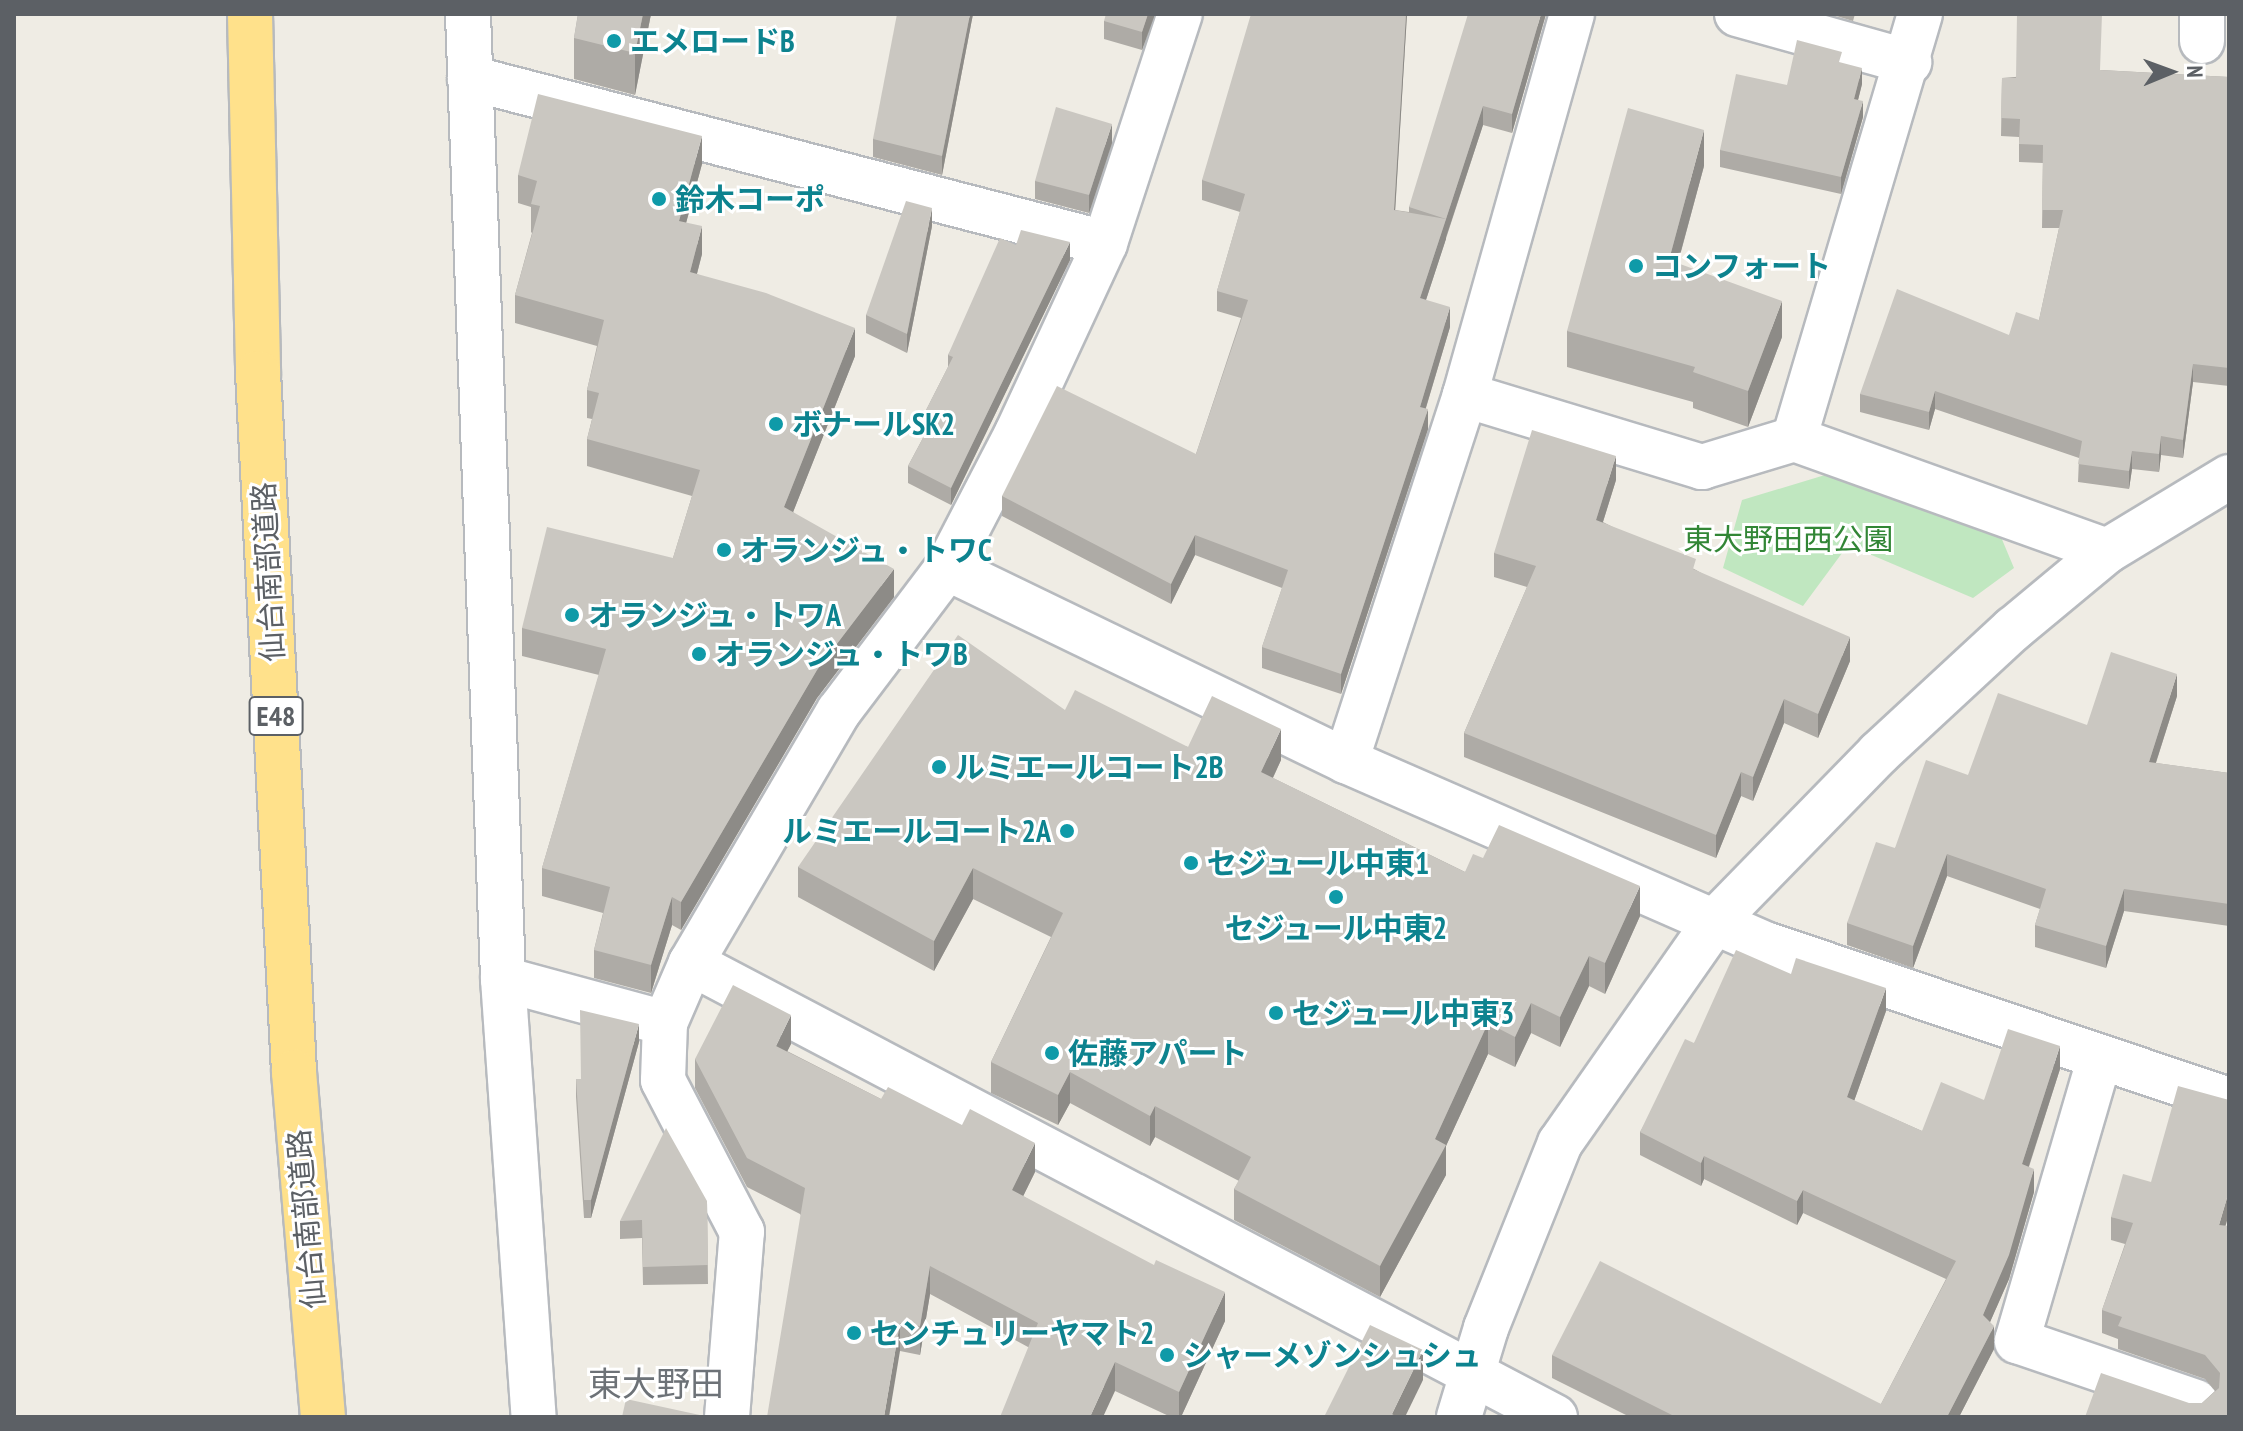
<!DOCTYPE html>
<html>
<head>
<meta charset="utf-8">
<style>
	body { margin:0 }
	#map { position:relative; width:2243px; height:1431px; overflow:hidden; background:#efece4; font-family:"PT Sans Narrow","Noto Sans JP",sans-serif }
	div>[style] { position:absolute }
	.green>* { inset:0; background:#c0e7c0 }
	.roads { filter:drop-shadow(2px 0 #b7babe) drop-shadow(-2px 0 #b7babe) drop-shadow(0 2px #b7babe) drop-shadow(0 -2px #b7babe) }
	.minor>* { height:44px; margin:-22px; padding:0 22px; transform-origin:22px; border-radius:22px; background:#fff }
	.highway>* { height:44px; margin:-22px; padding:0 22px; transform-origin:22px; border-radius:22px; background:#ffe18b }
	.wall>* { inset:0; background:#aeaba6 }
	.shaded-wall>* { inset:0; background:#8d8b87 }
	.building>* { inset:0; background:#cac7c1 }
	.dots>* { width:22px; height:22px; translate:-50% -50%; box-sizing:border-box; border:4px solid #fff; border-radius:50% }
	span { translate:-50% -50%; white-space:nowrap; text-align:center; line-height:1.15; -webkit-text-stroke:6px #fff; paint-order:stroke }
	.shield-label span { padding:2px 6px; background:#fff; border:2px solid; border-radius:6px; -webkit-text-stroke-width:0 }
	.shield-label { font-size:28px; color:#5c6065; font-weight:700 }
	.culture-label { font-size:30px; color:#0d838f; font-weight:700 }
	.left { translate:0 -50%; text-align:left }
	.right { translate:-100% -50%; text-align:right }
	.park-label { font-size:30px; color:#328636 }
	.street-label { font-size:30px; color:#5c6065 }
	.quarter-label { font-size:34px; color:#6d7277 }
	.frame { position:absolute; inset:0; border:16px solid #5c6065; pointer-events:none }
	.north { position:absolute; left:2131px; top:32px; width:80px; height:80px; -webkit-text-stroke:6px #fff; paint-order:stroke; rotate:89deg; font-size:22px; font-weight:700; line-height:32px; text-align:center; color:#5c6065 }
	.north::after { content:''; display:block; margin:auto; width:28px; height:36px; background:#5c6065; clip-path:polygon(50% 0,100% 100%,50% 72%,0 100%) }
</style>
</head>
<body>
<div id="map">
	<div class="green">
		<div style="clip-path:polygon(1825px 475px,2001px 537px,2014px 568px,1973px 598px,1848px 545px,1803px 606px,1723px 568px,1742px 500px)"></div>
	</div>
	<div class="roads">
		<div class="minor">
			<div style="left:468px;top:14px;width:966px;rotate:87.92deg"></div>
			<div style="left:503px;top:979px;width:439px;rotate:86deg"></div>
			<div style="left:1572px;top:14px;width:396px;rotate:105.7deg"></div>
			<div style="left:1465px;top:395px;width:385px;rotate:108deg"></div>
			<div style="left:1346px;top:761px;width:460px;rotate:23.6deg"></div>
			<div style="left:1768px;top:945px;width:486px;rotate:18.6deg"></div>
			<div style="left:1737px;top:14px;width:179px;rotate:15.6deg"></div>
			<div style="left:1920px;top:14px;width:443px;rotate:106.5deg"></div>
			<div style="left:1794px;top:439px;width:332px;rotate:19.7deg"></div>
			<div style="left:2202px;top:41px;width:27px;rotate:-90deg"></div>
			<div style="left:470px;top:78px;width:656px;rotate:14.57deg"></div>
			<div style="left:1465px;top:395px;width:248px;rotate:16.9deg"></div>
			<div style="left:1702px;top:467px;width:96px;rotate:-16.9deg"></div>
			<div style="left:947px;top:568px;width:443px;rotate:25.8deg"></div>
			<div style="left:691px;top:963px;width:976px;rotate:27.72deg"></div>
			<div style="left:503px;top:979px;width:168px;rotate:15.2deg"></div>
			<div style="left:2100px;top:1057px;width:296px;rotate:106.3deg"></div>
			<div style="left:2017px;top:1341px;width:189px;rotate:18.8deg"></div>
			<div style="left:727px;top:1417px;width:186px;rotate:-85.4deg"></div>
			<div style="left:742px;top:1232px;width:171px;rotate:-117.5deg"></div>
			<div style="left:663px;top:1080px;width:57px;rotate:-88deg"></div>
			<div style="left:665px;top:1023px;width:65px;rotate:-66.6deg"></div>
			<div style="left:691px;top:963px;width:292px;rotate:-59.6deg"></div>
			<div style="left:839px;top:711px;width:179px;rotate:-52.9deg"></div>
			<div style="left:947px;top:568px;width:152px;rotate:-62.6deg"></div>
			<div style="left:1017px;top:433px;width:209px;rotate:-65.1deg"></div>
			<div style="left:1105px;top:243px;width:241px;rotate:-71.9deg"></div>
			<div style="left:1459px;top:1417px;width:93px;rotate:-73.1deg"></div>
			<div style="left:1486px;top:1328px;width:199px;rotate:-68.2deg"></div>
			<div style="left:1560px;top:1143px;width:272px;rotate:-55deg"></div>
			<div style="left:1716px;top:920px;width:233px;rotate:-45.7deg"></div>
			<div style="left:1879px;top:753px;width:183px;rotate:-42.8deg"></div>
			<div style="left:2013px;top:629px;width:122px;rotate:-39.7deg"></div>
			<div style="left:2107px;top:551px;width:143px;rotate:-31.2deg"></div>
		</div>
		<div class="highway">
			<div style="left:250px;top:14px;width:359px;rotate:88.7deg"></div>
			<div style="left:258px;top:373px;width:700px;rotate:87.05deg"></div>
			<div style="left:294px;top:1072px;width:346px;rotate:85.2deg"></div>
		</div>
	</div>
	<div class="wall">
		<div style="clip-path:polygon(578px 14px,651px 14px,635px 95px,574px 79px,574px 38px)"></div>
		<div style="clip-path:polygon(973px 14px,942px 175px,873px 157px,873px 139px)"></div>
		<div style="clip-path:polygon(1155px 14px,1142px 50px,1104px 39px,1104px 21px)"></div>
		<div style="clip-path:polygon(1407px 14px,1395px 210px,1409px 212px,1409px 207px,1546px 14px,1512px 133px,1483px 125px,1426px 300px,1450px 327px,1426px 408px,1428px 429px,1341px 694px,1262px 668px,1262px 647px,1282px 588px,1195px 555px,1171px 604px,1002px 516px,1002px 496px,1196px 454px,1241px 318px,1217px 311px,1217px 291px,1240px 212px,1202px 200px,1202px 180px)"></div>
		<div style="clip-path:polygon(1830px 14px,1855px 14px,1853px 21px)"></div>
		<div style="clip-path:polygon(1842px 63px,1862px 84px,1858px 100px,1863px 117px,1841px 194px,1720px 167px,1720px 150px,1787px 85px)"></div>
		<div style="clip-path:polygon(2101px 70px,2229px 77px,2229px 386px,2193px 382px,2183px 458px,2161px 455px,2159px 472px,2132px 469px,2129px 489px,2078px 482px,2079px 458px,1935px 409px,1929px 430px,1860px 412px,1860px 394px,2009px 335px,2039px 320px,2059px 228px,2042px 228px,2043px 163px,2019px 162px,2019px 137px,2001px 136px,2002px 78px)"></div>
		<div style="clip-path:polygon(1112px 143px,1089px 213px,1035px 199px,1035px 181px)"></div>
		<div style="clip-path:polygon(702px 164px,686px 223px,702px 254px,697px 274px,855px 356px,793px 512px,894px 597px,817px 698px,681px 930px,672px 925px,651px 993px,594px 978px,594px 950px,603px 913px,542px 896px,542px 868px,599px 675px,522px 656px,522px 628px,673px 558px,692px 496px,587px 466px,587px 439px,592px 419px,587px 418px,587px 390px,597px 346px,515px 323px,515px 295px,532px 233px,531px 232px,531px 207px,518px 203px,518px 175px)"></div>
		<div style="clip-path:polygon(1704px 166px,1678px 263px,1782px 337px,1748px 427px,1693px 408px,1693px 402px,1567px 367px,1567px 331px)"></div>
		<div style="clip-path:polygon(932px 226px,907px 353px,866px 333px,866px 315px)"></div>
		<div style="clip-path:polygon(1016px 245px,1070px 260px,951px 505px,908px 483px,908px 466px,924px 436px,922px 435px,922px 418px,948px 367px,948px 355px)"></div>
		<div style="clip-path:polygon(1616px 480px,1603px 522px,1696px 570px,1850px 661px,1818px 738px,1784px 723px,1753px 801px,1741px 796px,1716px 858px,1464px 757px,1464px 733px,1527px 587px,1494px 577px,1494px 553px)"></div>
		<div style="clip-path:polygon(2177px 696px,2156px 763px,2229px 773px,2229px 926px,2124px 911px,2106px 968px,2035px 947px,2035px 925px,2040px 909px,1947px 876px,1913px 968px,1847px 945px,1847px 923px,1895px 848px,1968px 775px,2087px 725px)"></div>
		<div style="clip-path:polygon(1065px 710px,1188px 747px,1281px 760px,1273px 778px,1465px 872px,1483px 858px,1640px 916px,1605px 994px,1589px 986px,1560px 1047px,1531px 1033px,1515px 1067px,1488px 1054px,1446px 1146px,1446px 1175px,1380px 1297px,1234px 1220px,1234px 1189px,1239px 1181px,1155px 1137px,1150px 1146px,1070px 1103px,1058px 1125px,991px 1093px,991px 1062px,1051px 937px,973px 899px,934px 971px,798px 897px,798px 867px)"></div>
		<div style="clip-path:polygon(1791px 974px,1886px 1011px,1854px 1101px,1922px 1131px,1984px 1100px,2060px 1069px,2029px 1167px,2034px 1192px,2009px 1279px,1990px 1322px,1994px 1349px,1959px 1417px,1630px 1417px,1552px 1378px,1552px 1355px,1881px 1404px,1946px 1279px,1803px 1213px,1797px 1225px,1704px 1179px,1701px 1186px,1640px 1155px,1640px 1132px,1694px 1043px)"></div>
		<div style="clip-path:polygon(639px 1042px,591px 1218px,584px 1218px,576px 1097px,576px 1079px,581px 1079px)"></div>
		<div style="clip-path:polygon(791px 1044px,787px 1051px,881px 1099px,1035px 1172px,1023px 1196px,1225px 1321px,1181px 1417px,1171px 1417px,1115px 1391px,1028px 1347px,930px 1294px,920px 1355px,900px 1351px,800px 1214px,747px 1187px,695px 1088px,695px 1059px)"></div>
		<div style="clip-path:polygon(707px 1201px,708px 1284px,643px 1285px,642px 1238px,620px 1239px,620px 1221px)"></div>
		<div style="clip-path:polygon(2111px 1217px,2226px 1226px,2229px 1417px,2189px 1403px,2202px 1403px,2215px 1391px,2205px 1379px,2118px 1349px,2118px 1339px,2102px 1333px,2102px 1310px,2125px 1244px,2111px 1240px)"></div>
	</div>
	<div class="shaded-wall">
		<div style="clip-path:polygon(643px 14px,651px 14px,635px 95px,635px 53px)"></div>
		<div style="clip-path:polygon(970px 14px,973px 14px,942px 175px,942px 156px)"></div>
		<div style="clip-path:polygon(1148px 14px,1155px 14px,1142px 50px,1142px 32px)"></div>
		<div style="clip-path:polygon(1406px 14px,1407px 14px,1394px 230px,1394px 210px)"></div>
		<div style="clip-path:polygon(1541px 14px,1546px 14px,1512px 133px,1512px 114px)"></div>
		<div style="clip-path:polygon(1862px 68px,1862px 84px,1854px 116px,1854px 99px)"></div>
		<div style="clip-path:polygon(1863px 101px,1863px 117px,1841px 194px,1841px 177px)"></div>
		<div style="clip-path:polygon(1483px 106px,1483px 125px,1446px 237px,1446px 219px)"></div>
		<div style="clip-path:polygon(1112px 124px,1112px 143px,1089px 213px,1089px 195px)"></div>
		<div style="clip-path:polygon(1704px 130px,1704px 166px,1669px 295px,1669px 260px)"></div>
		<div style="clip-path:polygon(702px 136px,702px 164px,679px 249px,679px 221px)"></div>
		<div style="clip-path:polygon(932px 208px,932px 226px,907px 353px,907px 334px)"></div>
		<div style="clip-path:polygon(1446px 219px,1446px 239px,1420px 318px,1420px 298px)"></div>
		<div style="clip-path:polygon(702px 226px,702px 254px,690px 300px,690px 272px)"></div>
		<div style="clip-path:polygon(1070px 242px,1070px 260px,951px 505px,951px 488px)"></div>
		<div style="clip-path:polygon(1782px 301px,1782px 337px,1748px 427px,1748px 391px)"></div>
		<div style="clip-path:polygon(1450px 307px,1450px 327px,1420px 427px,1420px 407px)"></div>
		<div style="clip-path:polygon(855px 328px,855px 356px,784px 535px,784px 507px)"></div>
		<div style="clip-path:polygon(2193px 364px,2193px 382px,2183px 458px,2183px 440px)"></div>
		<div style="clip-path:polygon(1935px 391px,1935px 409px,1929px 430px,1929px 412px)"></div>
		<div style="clip-path:polygon(1428px 409px,1428px 429px,1341px 694px,1341px 674px)"></div>
		<div style="clip-path:polygon(2161px 436px,2161px 455px,2159px 472px,2159px 454px)"></div>
		<div style="clip-path:polygon(2132px 451px,2132px 469px,2129px 489px,2129px 471px)"></div>
		<div style="clip-path:polygon(1616px 456px,1616px 480px,1596px 544px,1596px 520px)"></div>
		<div style="clip-path:polygon(1195px 535px,1195px 555px,1171px 604px,1171px 584px)"></div>
		<div style="clip-path:polygon(894px 569px,894px 597px,817px 698px,681px 930px,681px 902px,817px 670px)"></div>
		<div style="clip-path:polygon(1850px 637px,1850px 661px,1818px 738px,1818px 714px)"></div>
		<div style="clip-path:polygon(2177px 674px,2177px 696px,2149px 784px,2149px 762px)"></div>
		<div style="clip-path:polygon(1784px 699px,1784px 723px,1753px 801px,1753px 777px)"></div>
		<div style="clip-path:polygon(1281px 729px,1281px 760px,1261px 803px,1261px 772px)"></div>
		<div style="clip-path:polygon(1741px 772px,1741px 796px,1716px 858px,1716px 835px)"></div>
		<div style="clip-path:polygon(1947px 854px,1947px 876px,1913px 968px,1913px 946px)"></div>
		<div style="clip-path:polygon(973px 868px,973px 899px,934px 971px,934px 941px)"></div>
		<div style="clip-path:polygon(1640px 886px,1640px 916px,1605px 994px,1605px 963px)"></div>
		<div style="clip-path:polygon(2124px 889px,2124px 911px,2106px 968px,2106px 946px)"></div>
		<div style="clip-path:polygon(672px 897px,672px 925px,651px 993px,651px 965px)"></div>
		<div style="clip-path:polygon(1589px 956px,1589px 986px,1560px 1047px,1560px 1017px)"></div>
		<div style="clip-path:polygon(1886px 988px,1886px 1011px,1847px 1121px,1847px 1097px)"></div>
		<div style="clip-path:polygon(1531px 1003px,1531px 1033px,1515px 1067px,1515px 1037px)"></div>
		<div style="clip-path:polygon(791px 1015px,791px 1044px,776px 1074px,776px 1046px)"></div>
		<div style="clip-path:polygon(1488px 1023px,1488px 1054px,1446px 1146px,1446px 1175px,1380px 1297px,1380px 1266px,1435px 1139px)"></div>
		<div style="clip-path:polygon(639px 1024px,639px 1042px,591px 1218px,591px 1200px)"></div>
		<div style="clip-path:polygon(2060px 1046px,2060px 1069px,2022px 1187px,2022px 1164px)"></div>
		<div style="clip-path:polygon(1070px 1072px,1070px 1103px,1058px 1125px,1058px 1095px)"></div>
		<div style="clip-path:polygon(1155px 1106px,1155px 1137px,1150px 1146px,1150px 1116px)"></div>
		<div style="clip-path:polygon(1035px 1143px,1035px 1172px,1012px 1219px,1012px 1190px)"></div>
		<div style="clip-path:polygon(1704px 1156px,1704px 1179px,1701px 1186px,1701px 1163px)"></div>
		<div style="clip-path:polygon(2034px 1169px,2034px 1192px,2009px 1279px,1983px 1338px,1983px 1315px)"></div>
		<div style="clip-path:polygon(1803px 1190px,1803px 1213px,1797px 1225px,1797px 1201px)"></div>
		<div style="clip-path:polygon(2229px 1191px,2229px 1214px,2219px 1248px,2219px 1225px)"></div>
		<div style="clip-path:polygon(930px 1266px,930px 1294px,920px 1355px,920px 1326px)"></div>
		<div style="clip-path:polygon(1225px 1292px,1225px 1321px,1181px 1417px,1179px 1417px,1179px 1392px)"></div>
		<div style="clip-path:polygon(900px 1323px,900px 1351px,889px 1417px,884px 1417px)"></div>
		<div style="clip-path:polygon(1994px 1326px,1994px 1349px,1959px 1417px,1947px 1417px)"></div>
		<div style="clip-path:polygon(1423px 1350px,1423px 1380px,1405px 1417px,1392px 1417px,1392px 1414px)"></div>
		<div style="clip-path:polygon(1115px 1362px,1115px 1391px,1103px 1417px,1090px 1417px)"></div>
	</div>
	<div class="building">
		<div style="clip-path:polygon(578px 14px,643px 14px,635px 53px,574px 38px)"></div>
		<div style="clip-path:polygon(897px 14px,970px 14px,942px 156px,873px 139px)"></div>
		<div style="clip-path:polygon(1106px 14px,1148px 14px,1142px 32px,1104px 21px)"></div>
		<div style="clip-path:polygon(1251px 14px,1406px 14px,1394px 210px,1446px 219px,1420px 298px,1450px 307px,1420px 407px,1428px 409px,1341px 674px,1262px 647px,1288px 570px,1195px 535px,1171px 584px,1002px 496px,1057px 386px,1196px 454px,1248px 300px,1217px 291px,1245px 194px,1202px 180px)"></div>
		<div style="clip-path:polygon(1468px 14px,1541px 14px,1512px 114px,1483px 106px,1446px 219px,1409px 207px)"></div>
		<div style="clip-path:polygon(2017px 14px,2102px 14px,2100px 70px,2229px 77px,2229px 368px,2193px 364px,2183px 440px,2161px 436px,2159px 454px,2132px 451px,2129px 471px,2078px 464px,2082px 441px,1935px 391px,1929px 412px,1860px 394px,1897px 289px,2009px 335px,2016px 312px,2039px 320px,2063px 210px,2042px 210px,2043px 145px,2019px 144px,2020px 119px,2001px 118px,2002px 78px,2016px 78px)"></div>
		<div style="clip-path:polygon(1797px 40px,1842px 52px,1839px 62px,1862px 68px,1854px 99px,1863px 101px,1841px 177px,1720px 150px,1736px 74px,1787px 85px)"></div>
		<div style="clip-path:polygon(538px 94px,702px 136px,679px 221px,702px 226px,690px 272px,766px 293px,855px 328px,784px 507px,894px 569px,817px 670px,681px 902px,672px 897px,651px 965px,594px 950px,610px 887px,542px 868px,606px 649px,522px 628px,547px 527px,673px 558px,700px 470px,587px 439px,599px 393px,587px 390px,604px 320px,515px 295px,540px 206px,531px 204px,537px 181px,518px 175px)"></div>
		<div style="clip-path:polygon(1056px 107px,1112px 124px,1089px 195px,1035px 181px)"></div>
		<div style="clip-path:polygon(1628px 108px,1704px 130px,1669px 260px,1782px 301px,1748px 391px,1693px 372px,1695px 367px,1567px 331px)"></div>
		<div style="clip-path:polygon(906px 201px,932px 208px,907px 334px,866px 315px)"></div>
		<div style="clip-path:polygon(1021px 230px,1070px 242px,951px 488px,908px 466px,931px 423px,922px 418px,953px 357px,948px 355px,1000px 238px,1016px 245px)"></div>
		<div style="clip-path:polygon(1532px 430px,1616px 456px,1596px 520px,1696px 559px,1693px 569px,1850px 637px,1818px 714px,1784px 699px,1753px 777px,1741px 772px,1716px 835px,1464px 733px,1536px 566px,1494px 553px)"></div>
		<div style="clip-path:polygon(958px 635px,1065px 710px,1075px 690px,1188px 747px,1212px 696px,1281px 729px,1261px 772px,1465px 872px,1473px 854px,1483px 858px,1499px 825px,1640px 886px,1605px 963px,1589px 956px,1560px 1017px,1531px 1003px,1515px 1037px,1488px 1023px,1435px 1139px,1446px 1145px,1380px 1266px,1234px 1189px,1251px 1157px,1155px 1106px,1150px 1116px,1070px 1072px,1058px 1095px,991px 1062px,1063px 913px,973px 868px,934px 941px,798px 867px)"></div>
		<div style="clip-path:polygon(2111px 652px,2177px 674px,2149px 762px,2229px 773px,2229px 904px,2124px 889px,2106px 946px,2035px 925px,2046px 889px,1947px 854px,1913px 946px,1847px 923px,1876px 842px,1895px 848px,1926px 760px,1968px 775px,1998px 693px,2087px 725px)"></div>
		<div style="clip-path:polygon(1736px 950px,1791px 974px,1796px 958px,1886px 988px,1847px 1097px,1922px 1131px,1941px 1082px,1984px 1100px,2008px 1029px,2060px 1046px,2022px 1164px,2034px 1169px,2009px 1255px,1983px 1315px,1994px 1326px,1947px 1417px,1676px 1417px,1552px 1355px,1600px 1261px,1881px 1404px,1956px 1261px,1803px 1190px,1797px 1201px,1704px 1156px,1701px 1163px,1640px 1132px,1685px 1039px,1694px 1043px)"></div>
		<div style="clip-path:polygon(733px 985px,791px 1015px,776px 1046px,881px 1099px,888px 1087px,962px 1125px,970px 1109px,1035px 1143px,1012px 1190px,1154px 1265px,1156px 1260px,1225px 1292px,1179px 1392px,1115px 1362px,1090px 1417px,1000px 1417px,1038px 1323px,930px 1266px,920px 1326px,900px 1323px,884px 1417px,767px 1417px,805px 1188px,747px 1158px,695px 1059px)"></div>
		<div style="clip-path:polygon(580px 1010px,639px 1024px,591px 1200px,584px 1200px,576px 1079px,581px 1079px)"></div>
		<div style="clip-path:polygon(2178px 1086px,2229px 1100px,2229px 1191px,2219px 1225px,2229px 1226px,2229px 1417px,2085px 1417px,2101px 1373px,2189px 1403px,2202px 1403px,2219px 1388px,2220px 1373px,2205px 1355px,2118px 1326px,2122px 1317px,2102px 1310px,2133px 1223px,2111px 1217px,2123px 1174px,2151px 1182px)"></div>
		<div style="clip-path:polygon(666px 1128px,707px 1201px,708px 1265px,643px 1267px,642px 1220px,620px 1221px)"></div>
		<div style="clip-path:polygon(1370px 1325px,1423px 1350px,1392px 1414px,1397px 1417px,1324px 1417px)"></div>
		<div style="clip-path:polygon(626px 1399px,709px 1417px,622px 1417px)"></div>
	</div>
	<div class="dots">
		<div style="left:614px;top:41px;background:#0f9aa8"></div>
		<div style="left:659px;top:199px;background:#0f9aa8"></div>
		<div style="left:1636px;top:266px;background:#0f9aa8"></div>
		<div style="left:776px;top:424px;background:#0f9aa8"></div>
		<div style="left:724px;top:550px;background:#0f9aa8"></div>
		<div style="left:572px;top:615px;background:#0f9aa8"></div>
		<div style="left:699px;top:654px;background:#0f9aa8"></div>
		<div style="left:939px;top:767px;background:#0f9aa8"></div>
		<div style="left:1067px;top:831px;background:#0f9aa8"></div>
		<div style="left:1191px;top:863px;background:#0f9aa8"></div>
		<div style="left:1336px;top:897px;background:#0f9aa8"></div>
		<div style="left:1276px;top:1013px;background:#0f9aa8"></div>
		<div style="left:1052px;top:1053px;background:#0f9aa8"></div>
		<div style="left:854px;top:1333px;background:#0f9aa8"></div>
		<div style="left:1167px;top:1355px;background:#0f9aa8"></div>
	</div>
	<div class="shield-label">
		<span style="left:276px;top:716px">E48</span>
	</div>
	<div class="culture-label">
		<span class="left" style="left:630px;top:41px">エメロードB</span>
		<span class="left" style="left:675px;top:199px">鈴木コーポ</span>
		<span class="left" style="left:1652px;top:266px">コンフォート</span>
		<span class="left" style="left:792px;top:424px">ボナールSK2</span>
		<span class="left" style="left:740px;top:550px">オランジュ・トワC</span>
		<span class="left" style="left:588px;top:615px">オランジュ・トワA</span>
		<span class="left" style="left:715px;top:654px">オランジュ・トワB</span>
		<span class="left" style="left:955px;top:767px">ルミエールコート2B</span>
		<span class="right" style="left:1051px;top:831px">ルミエールコート2A</span>
		<span class="left" style="left:1207px;top:863px">セジュール中東1</span>
		<span style="left:1336px;top:928px">セジュール中東2</span>
		<span class="left" style="left:1292px;top:1013px">セジュール中東3</span>
		<span class="left" style="left:1068px;top:1053px">佐藤アパート</span>
		<span class="left" style="left:870px;top:1333px">センチュリーヤマト2</span>
		<span class="left" style="left:1183px;top:1355px">シャーメゾンシュシュ</span>
	</div>
	<div class="park-label">
		<span style="left:1788px;top:539px">東大野田西公園</span>
	</div>
	<div class="street-label">
		<span style="left:268px;top:572px;rotate:-93deg">仙台南部道路</span>
		<span style="left:306px;top:1219px;rotate:-95deg">仙台南部道路</span>
	</div>
	<div class="quarter-label">
		<span style="left:656px;top:1384px">東大野田</span>
	</div>
	<div class="frame"></div>
	<div class="north">N</div>
</div>
</body>
</html>
